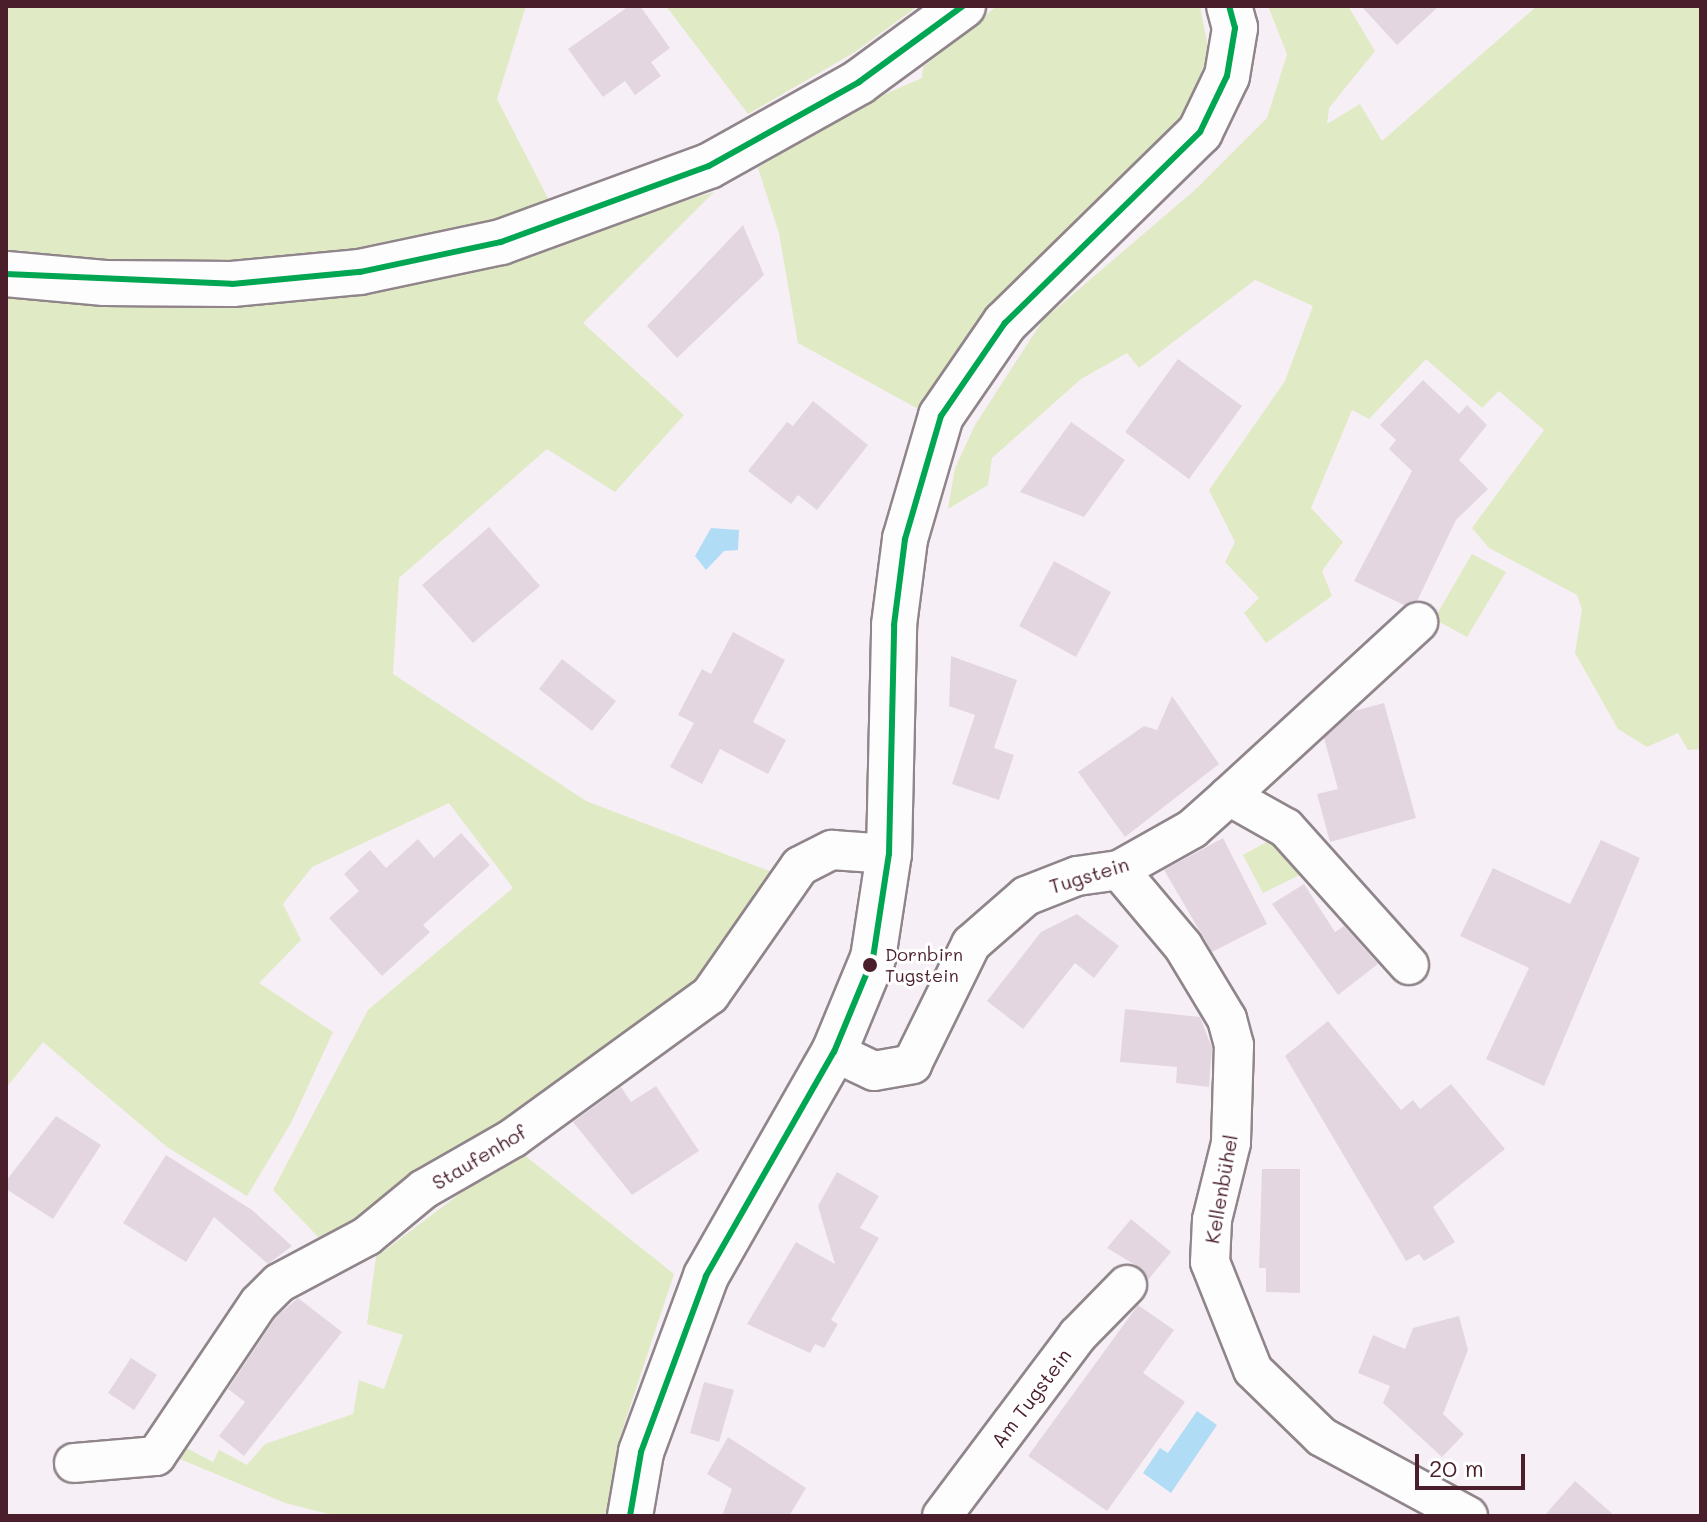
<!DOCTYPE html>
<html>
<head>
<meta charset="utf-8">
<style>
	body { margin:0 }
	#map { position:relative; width:1707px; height:1522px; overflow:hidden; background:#f6f0f6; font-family:Mali,sans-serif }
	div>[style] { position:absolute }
	.green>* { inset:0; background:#e0eac4 }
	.water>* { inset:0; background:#b1dcf5 }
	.building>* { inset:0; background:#e3d6e1 }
	.roads { filter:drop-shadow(2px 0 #90858a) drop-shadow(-2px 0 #90858a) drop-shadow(0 2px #90858a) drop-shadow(0 -2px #90858a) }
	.street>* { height:38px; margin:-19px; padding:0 19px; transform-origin:19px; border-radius:19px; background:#fefdfe }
	.secondary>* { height:44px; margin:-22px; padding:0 22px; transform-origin:22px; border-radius:22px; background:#fefdfe }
	.bus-1>* { height:6px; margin:-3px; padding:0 3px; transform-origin:3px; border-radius:3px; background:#00a651 }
	.dots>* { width:22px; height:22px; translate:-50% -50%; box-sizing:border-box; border:4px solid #fff; border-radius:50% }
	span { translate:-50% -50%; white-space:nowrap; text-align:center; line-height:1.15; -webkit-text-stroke:6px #fff; paint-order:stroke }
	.bus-label { font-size:18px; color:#4a1f2b }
	.left { translate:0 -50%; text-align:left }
	.street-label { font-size:20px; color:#4a1f2b }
	.frame { position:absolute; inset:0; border:8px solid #4a1f2b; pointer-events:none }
	.scale { position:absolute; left:1415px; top:1454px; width:110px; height:36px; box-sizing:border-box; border:4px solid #4a1f2b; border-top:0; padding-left:10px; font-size:24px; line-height:28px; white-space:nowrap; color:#4a1f2b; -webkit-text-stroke:6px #fff; paint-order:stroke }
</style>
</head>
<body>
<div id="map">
	<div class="green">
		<div style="clip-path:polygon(6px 6px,526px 6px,497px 99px,568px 237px,714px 192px,583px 323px,684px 415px,615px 492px,547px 449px,399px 578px,393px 674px,586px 801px,780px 875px,726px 957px,671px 1008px,325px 1244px,273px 1190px,368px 1010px,513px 888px,449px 803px,312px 867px,283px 904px,301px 940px,259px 983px,333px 1032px,291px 1123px,247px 1196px,167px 1147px,43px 1042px,6px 1088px)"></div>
		<div style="clip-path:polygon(666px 6px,918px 6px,855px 52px,748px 114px)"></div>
		<div style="clip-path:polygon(997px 6px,1200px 6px,1209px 53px,1183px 116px,1153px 153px,1024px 271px,920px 410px,798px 343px,779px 233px,758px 168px,858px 106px,922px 78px,923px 67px)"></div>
		<div style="clip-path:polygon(1268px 6px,1348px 6px,1375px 51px,1329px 108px,1327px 124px,1360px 104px,1382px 141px,1537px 6px,1701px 6px,1701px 749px,1688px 750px,1678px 733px,1647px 747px,1618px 729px,1575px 653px,1582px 610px,1577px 595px,1489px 548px,1472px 528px,1544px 430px,1499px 391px,1482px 408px,1426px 359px,1369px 419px,1352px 410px,1311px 508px,1343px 542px,1322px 571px,1332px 596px,1266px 643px,1244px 613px,1259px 598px,1225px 562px,1235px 542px,1209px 490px,1285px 381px,1313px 306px,1255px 280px,1139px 368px,1127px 353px,1081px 379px,992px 458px,988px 485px,948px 509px,955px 468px,975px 425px,1043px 320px,1196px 189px,1267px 118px,1287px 54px)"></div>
		<div style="clip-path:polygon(1472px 554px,1506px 572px,1467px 637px,1434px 619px)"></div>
		<div style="clip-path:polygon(1274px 838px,1306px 872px,1263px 893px,1243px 855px)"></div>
		<div style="clip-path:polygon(518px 1150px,674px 1274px,618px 1443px,607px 1516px,337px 1516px,285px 1503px,175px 1457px,181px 1445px,213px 1462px,219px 1450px,247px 1465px,265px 1444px,353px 1414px,359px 1380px,384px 1389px,403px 1335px,367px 1324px,376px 1257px)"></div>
	</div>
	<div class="water">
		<div style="clip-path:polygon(711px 528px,739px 530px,738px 550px,724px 551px,706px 570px,695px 556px)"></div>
		<div style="clip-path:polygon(1197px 1411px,1217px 1425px,1171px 1493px,1143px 1473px,1160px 1448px,1168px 1453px)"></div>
	</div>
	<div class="building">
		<div style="clip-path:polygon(629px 6px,640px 6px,670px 48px,651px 62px,661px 76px,635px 95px,625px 81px,603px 97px,568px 49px)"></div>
		<div style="clip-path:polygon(1361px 6px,1439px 6px,1397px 45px)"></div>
		<div style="clip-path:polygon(743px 225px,764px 275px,677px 358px,647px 326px)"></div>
		<div style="clip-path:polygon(1178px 359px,1242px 406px,1189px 479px,1125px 432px)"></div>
		<div style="clip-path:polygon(1423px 380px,1459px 414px,1467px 405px,1487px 425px,1459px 460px,1488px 489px,1456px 520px,1417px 601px,1404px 605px,1354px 581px,1412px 471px,1389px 449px,1396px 440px,1380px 425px)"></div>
		<div style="clip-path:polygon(813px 401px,868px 445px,817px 510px,798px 495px,791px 504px,748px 471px,787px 422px,793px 426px)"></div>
		<div style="clip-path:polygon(1071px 422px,1125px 460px,1084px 517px,1020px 492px)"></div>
		<div style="clip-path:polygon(489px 527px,540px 586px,473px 643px,422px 585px)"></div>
		<div style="clip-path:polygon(1054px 561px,1111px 592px,1076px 657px,1019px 626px)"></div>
		<div style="clip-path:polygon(733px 632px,785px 660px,753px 722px,786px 740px,768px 774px,720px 749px,702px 784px,670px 767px,694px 723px,678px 715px,702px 669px,711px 674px)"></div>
		<div style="clip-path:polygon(951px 656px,1017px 680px,994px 748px,1014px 755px,999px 800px,952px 784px,975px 715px,949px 706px)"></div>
		<div style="clip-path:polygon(562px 659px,616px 701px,592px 731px,539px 689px)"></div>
		<div style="clip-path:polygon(1172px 696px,1219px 764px,1125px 837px,1078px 772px,1144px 726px,1157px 730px)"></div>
		<div style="clip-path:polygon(1384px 703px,1416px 818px,1330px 842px,1317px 794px,1338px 789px,1324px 738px,1354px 711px)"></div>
		<div style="clip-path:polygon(461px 833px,490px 865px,423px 925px,430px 932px,382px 976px,329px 918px,359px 891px,344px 874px,370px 850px,386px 868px,418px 839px,434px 858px)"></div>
		<div style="clip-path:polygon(1223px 838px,1267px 924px,1212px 952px,1164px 870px)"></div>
		<div style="clip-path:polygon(1601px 840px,1640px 858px,1544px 1086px,1486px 1059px,1529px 968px,1460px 936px,1493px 868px,1570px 904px)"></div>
		<div style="clip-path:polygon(1304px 884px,1335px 932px,1344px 926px,1378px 964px,1338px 995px,1272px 904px)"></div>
		<div style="clip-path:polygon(1077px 914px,1119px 946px,1094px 978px,1075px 963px,1023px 1029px,987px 1001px,1041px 932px)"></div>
		<div style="clip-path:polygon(1125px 1009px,1200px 1017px,1212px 1048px,1209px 1087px,1176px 1083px,1177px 1067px,1120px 1062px)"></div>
		<div style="clip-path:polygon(1328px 1021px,1401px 1110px,1413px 1100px,1420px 1109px,1451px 1084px,1505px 1149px,1433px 1207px,1455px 1242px,1424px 1261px,1419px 1254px,1406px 1261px,1285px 1056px)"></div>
		<div style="clip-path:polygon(656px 1086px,699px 1151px,632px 1195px,573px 1122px,621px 1087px,631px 1102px)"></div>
		<div style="clip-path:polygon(56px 1116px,101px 1145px,53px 1219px,6px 1189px,6px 1181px)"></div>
		<div style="clip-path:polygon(166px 1155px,252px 1210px,292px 1246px,268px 1264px,214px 1217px,186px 1262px,123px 1223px)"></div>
		<div style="clip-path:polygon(1262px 1169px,1300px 1169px,1300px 1293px,1266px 1292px,1266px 1268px,1259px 1268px)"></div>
		<div style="clip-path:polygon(837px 1172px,879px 1196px,860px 1228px,879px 1238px,831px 1320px,838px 1324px,824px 1348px,815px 1344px,810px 1353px,747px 1324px,796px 1242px,835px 1264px,818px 1206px)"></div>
		<div style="clip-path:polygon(1131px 1219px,1171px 1252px,1148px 1280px,1142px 1269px,1107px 1248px)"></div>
		<div style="clip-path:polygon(298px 1298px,342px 1332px,244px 1456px,219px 1436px,245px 1402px,228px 1389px,276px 1317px)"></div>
		<div style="clip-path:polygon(1138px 1305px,1174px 1330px,1143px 1373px,1185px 1402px,1107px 1511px,1028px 1456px)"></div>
		<div style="clip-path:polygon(1459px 1316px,1468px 1350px,1443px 1414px,1464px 1434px,1442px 1457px,1383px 1403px,1390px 1386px,1358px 1373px,1373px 1335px,1405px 1349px,1413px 1328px)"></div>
		<div style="clip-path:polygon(131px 1358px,157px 1375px,134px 1410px,108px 1393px)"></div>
		<div style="clip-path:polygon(704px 1382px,734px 1390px,719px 1442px,690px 1433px)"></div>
		<div style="clip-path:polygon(728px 1437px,806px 1488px,789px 1516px,722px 1516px,732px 1489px,707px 1474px)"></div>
		<div style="clip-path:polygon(1575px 1481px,1615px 1516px,1544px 1516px)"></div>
	</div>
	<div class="roads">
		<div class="street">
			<div style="left:1229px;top:796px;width:257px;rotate:-42.6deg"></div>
			<div style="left:1119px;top:870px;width:99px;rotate:49.9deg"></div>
			<div style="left:1183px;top:946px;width:85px;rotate:58.9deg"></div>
			<div style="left:1227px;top:1019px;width:27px;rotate:75deg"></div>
			<div style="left:1234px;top:1045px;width:98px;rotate:91.8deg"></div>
			<div style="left:1231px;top:1143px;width:79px;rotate:103.9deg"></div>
			<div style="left:1212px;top:1220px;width:42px;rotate:92.7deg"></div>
			<div style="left:1210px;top:1262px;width:116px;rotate:68.3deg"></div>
			<div style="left:1253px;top:1370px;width:96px;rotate:44.2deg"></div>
			<div style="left:1322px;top:1437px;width:166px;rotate:28.4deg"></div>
			<div style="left:834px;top:1052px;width:44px;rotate:25.4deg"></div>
			<div style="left:874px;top:1071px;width:39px;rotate:-10deg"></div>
			<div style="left:912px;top:1064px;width:134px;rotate:-63.8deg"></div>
			<div style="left:971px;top:944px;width:73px;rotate:-41.1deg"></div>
			<div style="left:1026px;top:896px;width:55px;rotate:-21.4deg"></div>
			<div style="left:1077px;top:876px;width:42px;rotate:-8.1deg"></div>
			<div style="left:1119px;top:870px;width:84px;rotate:-29.3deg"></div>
			<div style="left:1192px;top:829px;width:50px;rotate:-41.7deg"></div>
			<div style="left:1229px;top:796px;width:65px;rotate:29.3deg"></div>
			<div style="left:1286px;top:828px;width:184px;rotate:48.1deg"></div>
			<div style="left:74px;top:1463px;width:82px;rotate:-4.9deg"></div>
			<div style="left:156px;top:1456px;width:184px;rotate:-56.1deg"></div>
			<div style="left:259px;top:1303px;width:28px;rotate:-45deg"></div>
			<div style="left:279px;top:1283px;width:100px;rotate:-28.1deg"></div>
			<div style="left:367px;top:1236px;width:74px;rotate:-39.5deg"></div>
			<div style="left:424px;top:1189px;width:103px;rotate:-29.8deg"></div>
			<div style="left:513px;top:1138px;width:243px;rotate:-36deg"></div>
			<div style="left:710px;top:995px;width:157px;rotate:-55.1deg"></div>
			<div style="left:800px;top:866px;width:36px;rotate:-27deg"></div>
			<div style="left:832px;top:850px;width:57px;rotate:4deg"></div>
			<div style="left:942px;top:1516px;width:226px;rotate:-53.1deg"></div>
			<div style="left:1078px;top:1335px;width:70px;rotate:-45.6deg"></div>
		</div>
		<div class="secondary">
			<div style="left:6px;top:274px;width:99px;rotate:5.2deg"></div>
			<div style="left:105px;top:283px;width:127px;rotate:0.5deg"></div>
			<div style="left:232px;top:284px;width:129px;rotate:-5.4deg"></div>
			<div style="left:360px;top:272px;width:144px;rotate:-12deg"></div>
			<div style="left:501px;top:242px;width:221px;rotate:-20.1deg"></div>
			<div style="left:709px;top:166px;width:172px;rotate:-29.2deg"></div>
			<div style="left:859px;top:82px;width:129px;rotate:-36.2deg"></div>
			<div style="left:630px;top:1516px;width:65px;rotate:-80.2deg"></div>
			<div style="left:641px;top:1452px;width:188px;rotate:-69.7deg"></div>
			<div style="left:706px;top:1276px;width:258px;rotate:-60.3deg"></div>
			<div style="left:834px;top:1052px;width:102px;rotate:-67.5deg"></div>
			<div style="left:873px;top:958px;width:105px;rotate:-81.3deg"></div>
			<div style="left:889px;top:854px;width:229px;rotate:-88.7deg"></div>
			<div style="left:894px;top:625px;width:87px;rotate:-82.7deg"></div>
			<div style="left:905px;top:539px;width:128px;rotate:-73.7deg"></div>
			<div style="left:941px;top:416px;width:113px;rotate:-55.5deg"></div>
			<div style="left:1005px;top:323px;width:273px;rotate:-44.4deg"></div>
			<div style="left:1200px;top:132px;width:62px;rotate:-64.3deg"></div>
			<div style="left:1227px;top:76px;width:49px;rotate:-80.5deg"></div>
			<div style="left:1235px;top:28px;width:23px;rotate:-105deg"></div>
		</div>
	</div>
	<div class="bus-1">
		<div style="left:6px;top:274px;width:226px;rotate:2.5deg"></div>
		<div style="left:232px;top:284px;width:129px;rotate:-5.4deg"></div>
		<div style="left:360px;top:272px;width:144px;rotate:-12deg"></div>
		<div style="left:501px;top:242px;width:221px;rotate:-20.1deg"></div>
		<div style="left:709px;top:166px;width:172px;rotate:-29.2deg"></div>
		<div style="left:859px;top:82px;width:129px;rotate:-36.2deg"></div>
		<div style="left:630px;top:1516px;width:65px;rotate:-80.2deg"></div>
		<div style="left:641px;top:1452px;width:188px;rotate:-69.7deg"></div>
		<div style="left:706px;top:1276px;width:258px;rotate:-60.3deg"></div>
		<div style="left:834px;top:1052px;width:102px;rotate:-67.5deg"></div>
		<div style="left:873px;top:958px;width:105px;rotate:-81.3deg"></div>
		<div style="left:889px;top:854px;width:229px;rotate:-88.7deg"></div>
		<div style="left:894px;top:625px;width:87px;rotate:-82.7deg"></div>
		<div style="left:905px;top:539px;width:128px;rotate:-73.7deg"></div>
		<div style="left:941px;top:416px;width:113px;rotate:-55.5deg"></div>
		<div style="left:1005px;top:323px;width:273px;rotate:-44.4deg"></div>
		<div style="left:1200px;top:132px;width:62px;rotate:-64.3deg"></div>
		<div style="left:1227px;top:76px;width:49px;rotate:-80.5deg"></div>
		<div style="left:1235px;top:28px;width:23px;rotate:-105deg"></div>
	</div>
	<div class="dots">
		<div style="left:870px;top:965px;background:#4a1f2b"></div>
	</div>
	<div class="bus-label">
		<span class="left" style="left:885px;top:965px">Dornbirn<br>Tugstein</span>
	</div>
	<div class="street-label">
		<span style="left:1089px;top:875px;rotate:-17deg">Tugstein</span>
		<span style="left:479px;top:1157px;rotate:-31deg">Staufenhof</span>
		<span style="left:1221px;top:1189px;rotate:-80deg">Kellenbühel</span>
		<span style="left:1031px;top:1398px;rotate:-53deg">Am Tugstein</span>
	</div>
	<div class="frame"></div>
	<div class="scale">20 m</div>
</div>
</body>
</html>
